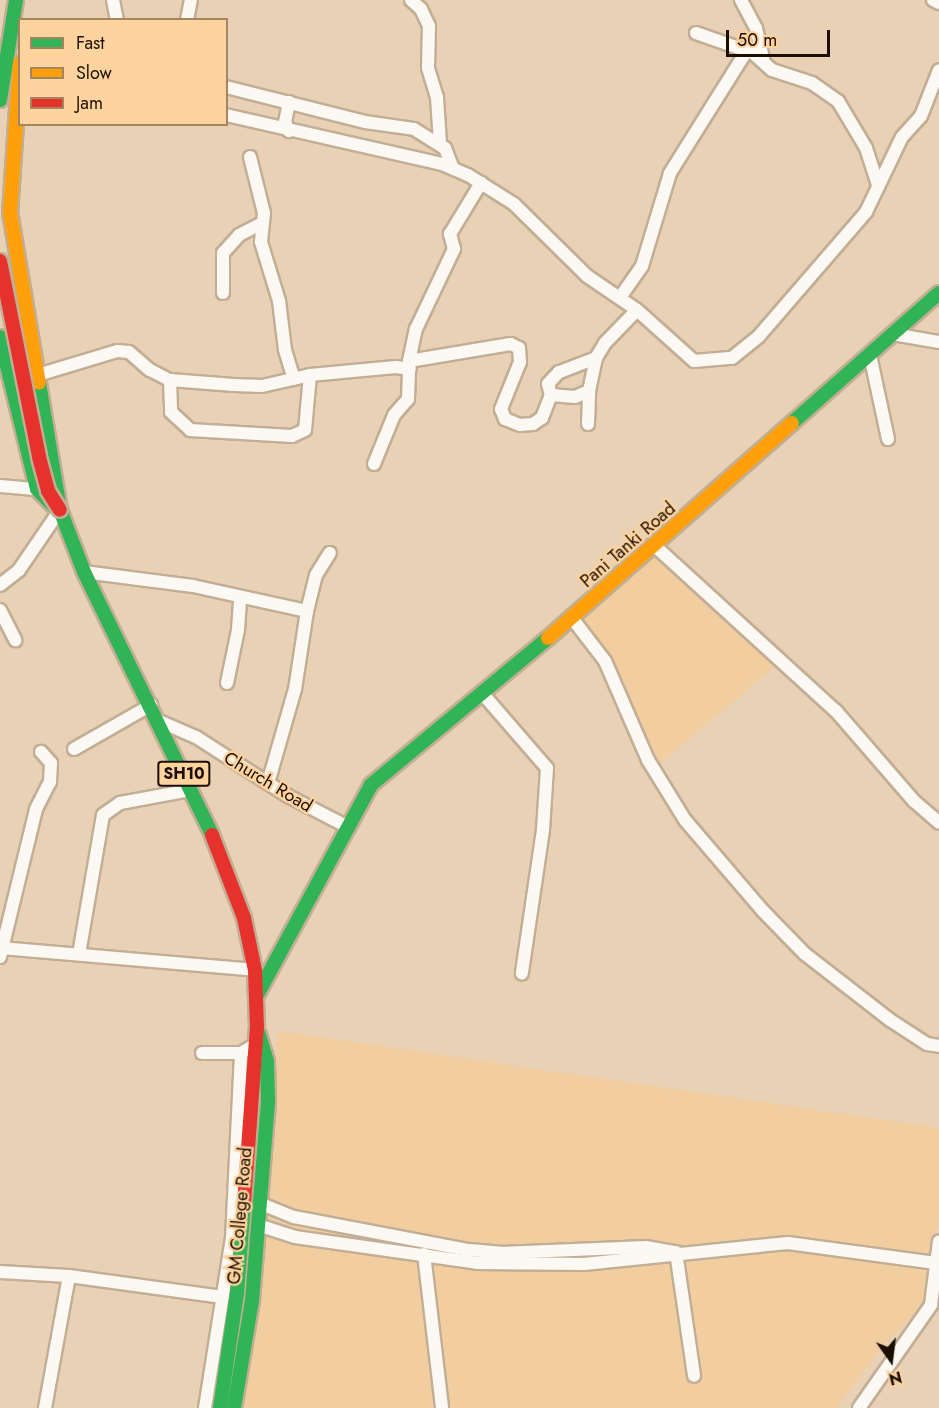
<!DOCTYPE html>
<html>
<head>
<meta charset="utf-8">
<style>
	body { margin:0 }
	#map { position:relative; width:939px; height:1408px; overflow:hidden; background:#e8d1b4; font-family:Jost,sans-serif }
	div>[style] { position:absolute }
	.built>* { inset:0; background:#f1cda0 }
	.roads { filter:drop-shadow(2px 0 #c2ae94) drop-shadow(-2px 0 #c2ae94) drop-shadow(0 2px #c2ae94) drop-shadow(0 -2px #c2ae94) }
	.street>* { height:12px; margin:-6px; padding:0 6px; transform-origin:6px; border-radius:6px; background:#fcf8f4 }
	.fast>* { height:14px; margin:-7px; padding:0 7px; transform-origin:7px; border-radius:7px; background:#30b455 }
	.slow>* { height:14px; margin:-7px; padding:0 7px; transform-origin:7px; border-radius:7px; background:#ff9f0a }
	.jam>* { height:14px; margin:-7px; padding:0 7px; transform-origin:7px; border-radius:7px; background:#e5322d }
	.bridges { filter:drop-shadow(2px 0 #c2ae94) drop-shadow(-2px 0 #c2ae94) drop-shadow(0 2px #c2ae94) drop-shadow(0 -2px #c2ae94) }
	.jam-bridge>* { height:14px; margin:-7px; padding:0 7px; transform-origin:7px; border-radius:7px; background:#e5322d }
	span { translate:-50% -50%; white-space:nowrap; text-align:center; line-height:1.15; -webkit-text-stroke:4.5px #fed39e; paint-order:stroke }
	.shield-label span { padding:2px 4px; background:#fed39e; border:2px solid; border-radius:4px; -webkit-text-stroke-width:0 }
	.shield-label { font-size:16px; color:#1d0f00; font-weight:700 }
	.street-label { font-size:18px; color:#1d0f00 }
	.legend { position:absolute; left:18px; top:18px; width:210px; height:108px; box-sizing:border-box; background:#fed39e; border:2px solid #a4855f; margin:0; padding:8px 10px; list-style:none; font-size:18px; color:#1d0f00 }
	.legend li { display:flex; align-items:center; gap:12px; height:30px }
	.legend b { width:30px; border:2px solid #a4855f }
	.north { position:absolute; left:861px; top:1330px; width:60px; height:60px; -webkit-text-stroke:4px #fed39e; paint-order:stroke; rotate:166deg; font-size:16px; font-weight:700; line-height:24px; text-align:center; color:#1d0f00 }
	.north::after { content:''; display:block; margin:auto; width:21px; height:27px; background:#1d0f00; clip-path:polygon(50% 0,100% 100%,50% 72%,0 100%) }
	.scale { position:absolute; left:726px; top:30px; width:104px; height:27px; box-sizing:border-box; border:3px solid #1d0f00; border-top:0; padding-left:8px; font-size:18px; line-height:21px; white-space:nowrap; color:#1d0f00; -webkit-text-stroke:4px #fed39e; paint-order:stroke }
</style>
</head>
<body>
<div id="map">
	<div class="built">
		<div style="clip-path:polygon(655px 552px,778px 664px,658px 765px,578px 619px)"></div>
		<div style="clip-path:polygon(278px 1031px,939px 1128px,939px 1224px,932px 1247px,924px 1303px,885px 1344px,836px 1408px,240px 1408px)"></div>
	</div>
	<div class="roads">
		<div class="street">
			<div style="left:113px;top:0;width:20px;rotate:79deg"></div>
			<div style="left:411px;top:0;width:13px;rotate:42deg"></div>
			<div style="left:421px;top:9px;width:19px;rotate:65deg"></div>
			<div style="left:429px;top:26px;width:42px;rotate:91.4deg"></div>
			<div style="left:428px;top:68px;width:30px;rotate:73deg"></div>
			<div style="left:437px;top:97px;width:47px;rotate:86.3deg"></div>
			<div style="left:741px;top:0;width:32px;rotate:62deg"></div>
			<div style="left:756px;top:28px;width:32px;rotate:77deg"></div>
			<div style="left:933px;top:0;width:7px;rotate:27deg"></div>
			<div style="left:187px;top:20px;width:20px;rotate:-79deg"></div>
			<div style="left:696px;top:33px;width:60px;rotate:19.3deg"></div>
			<div style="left:753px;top:53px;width:25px;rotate:42deg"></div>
			<div style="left:772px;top:70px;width:42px;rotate:18deg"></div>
			<div style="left:812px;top:83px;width:32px;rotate:35deg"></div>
			<div style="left:838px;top:101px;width:55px;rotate:59.2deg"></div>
			<div style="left:866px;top:148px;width:40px;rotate:72deg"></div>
			<div style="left:226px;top:87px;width:143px;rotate:14.1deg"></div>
			<div style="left:365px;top:122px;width:49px;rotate:8.1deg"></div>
			<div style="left:414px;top:129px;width:36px;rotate:32deg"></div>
			<div style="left:445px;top:148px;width:22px;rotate:69deg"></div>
			<div style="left:289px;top:102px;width:20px;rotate:101deg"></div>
			<div style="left:285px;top:122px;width:10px;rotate:66deg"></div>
			<div style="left:226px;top:115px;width:221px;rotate:12.8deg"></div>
			<div style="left:442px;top:164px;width:28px;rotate:23deg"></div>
			<div style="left:468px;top:175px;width:54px;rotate:32.2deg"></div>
			<div style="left:514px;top:204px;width:103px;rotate:44.6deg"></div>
			<div style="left:587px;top:276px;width:60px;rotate:34.2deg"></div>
			<div style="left:250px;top:157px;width:58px;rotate:76deg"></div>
			<div style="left:264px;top:213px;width:29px;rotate:96deg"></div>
			<div style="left:261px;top:242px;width:62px;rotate:73deg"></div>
			<div style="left:279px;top:301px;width:49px;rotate:83deg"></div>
			<div style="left:285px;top:350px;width:30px;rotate:73deg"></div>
			<div style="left:223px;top:293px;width:40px;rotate:-90deg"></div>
			<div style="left:223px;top:253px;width:24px;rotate:-48deg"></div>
			<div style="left:239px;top:235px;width:25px;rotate:-27deg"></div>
			<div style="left:621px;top:296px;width:37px;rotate:-55deg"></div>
			<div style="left:642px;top:266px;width:97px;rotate:-73.2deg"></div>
			<div style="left:670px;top:173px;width:143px;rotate:-57.9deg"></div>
			<div style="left:893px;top:334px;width:47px;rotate:9.9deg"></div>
			<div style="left:870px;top:355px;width:86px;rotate:77.9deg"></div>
			<div style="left:596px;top:358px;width:40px;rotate:159deg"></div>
			<div style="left:559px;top:372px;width:16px;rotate:133deg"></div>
			<div style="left:548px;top:384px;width:11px;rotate:75deg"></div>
			<div style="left:551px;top:395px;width:24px;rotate:5deg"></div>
			<div style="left:575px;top:397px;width:15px;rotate:-23deg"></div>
			<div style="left:589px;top:391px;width:34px;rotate:-78deg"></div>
			<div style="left:596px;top:358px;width:17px;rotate:-59deg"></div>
			<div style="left:605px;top:343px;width:46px;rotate:-45.9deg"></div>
			<div style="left:637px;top:310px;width:76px;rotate:41.8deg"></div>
			<div style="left:694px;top:361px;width:38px;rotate:-5deg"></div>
			<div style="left:732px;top:358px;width:35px;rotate:-39deg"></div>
			<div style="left:759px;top:336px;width:164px;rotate:-49.2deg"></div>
			<div style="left:866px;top:212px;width:83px;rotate:-64.4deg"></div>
			<div style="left:902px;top:137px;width:28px;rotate:-48deg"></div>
			<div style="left:921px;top:116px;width:49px;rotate:-68.6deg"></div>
			<div style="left:409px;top:361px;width:33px;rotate:-78deg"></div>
			<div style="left:416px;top:329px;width:89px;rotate:-64.6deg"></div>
			<div style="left:454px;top:249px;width:16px;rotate:-105deg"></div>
			<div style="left:450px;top:234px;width:60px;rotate:-58.7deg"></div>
			<div style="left:31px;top:377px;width:90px;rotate:-16.8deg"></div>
			<div style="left:117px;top:351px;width:12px;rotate:5deg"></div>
			<div style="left:129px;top:352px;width:28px;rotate:41deg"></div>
			<div style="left:150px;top:370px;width:22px;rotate:27deg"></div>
			<div style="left:170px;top:380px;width:64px;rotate:4.5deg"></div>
			<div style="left:234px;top:385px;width:28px;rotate:2deg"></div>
			<div style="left:262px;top:386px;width:49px;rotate:-12.9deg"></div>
			<div style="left:310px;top:375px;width:86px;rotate:-5.3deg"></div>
			<div style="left:396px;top:367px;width:14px;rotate:8deg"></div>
			<div style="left:170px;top:380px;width:32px;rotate:88deg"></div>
			<div style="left:171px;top:412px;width:26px;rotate:43deg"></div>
			<div style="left:190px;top:430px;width:102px;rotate:3.4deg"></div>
			<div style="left:292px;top:436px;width:14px;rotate:-25deg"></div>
			<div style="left:305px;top:430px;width:55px;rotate:-84.8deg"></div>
			<div style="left:588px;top:424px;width:33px;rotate:-88deg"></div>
			<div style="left:374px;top:464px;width:53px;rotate:-67.8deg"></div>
			<div style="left:394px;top:415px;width:21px;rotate:-49deg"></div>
			<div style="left:408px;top:399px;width:38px;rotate:-88deg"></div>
			<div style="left:409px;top:361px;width:103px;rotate:-9.5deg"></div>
			<div style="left:511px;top:344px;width:9px;rotate:27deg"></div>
			<div style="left:519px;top:348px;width:14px;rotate:86deg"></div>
			<div style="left:520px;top:362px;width:51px;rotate:112deg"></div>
			<div style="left:501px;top:409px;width:11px;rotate:68deg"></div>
			<div style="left:505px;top:419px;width:16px;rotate:22deg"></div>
			<div style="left:520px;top:425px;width:13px;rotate:-4deg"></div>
			<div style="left:533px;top:424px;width:11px;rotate:-34deg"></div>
			<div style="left:542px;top:418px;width:25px;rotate:-69deg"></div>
			<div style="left:0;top:486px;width:37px;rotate:5deg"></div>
			<div style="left:655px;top:546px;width:245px;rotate:42.4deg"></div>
			<div style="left:836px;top:711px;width:119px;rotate:49.1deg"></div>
			<div style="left:914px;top:801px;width:33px;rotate:41deg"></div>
			<div style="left:84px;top:572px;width:110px;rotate:7.3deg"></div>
			<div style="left:193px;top:586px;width:117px;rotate:12.4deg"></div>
			<div style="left:307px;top:611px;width:79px;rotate:98.7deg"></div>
			<div style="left:295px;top:689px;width:98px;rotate:106deg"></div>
			<div style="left:0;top:585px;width:24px;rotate:-38deg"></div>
			<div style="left:19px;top:570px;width:73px;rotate:-55.7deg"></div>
			<div style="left:0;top:610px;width:34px;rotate:63deg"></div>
			<div style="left:307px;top:611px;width:37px;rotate:-76deg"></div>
			<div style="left:316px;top:575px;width:26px;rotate:-58deg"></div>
			<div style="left:572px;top:618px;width:54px;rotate:52.5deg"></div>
			<div style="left:605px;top:661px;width:108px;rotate:66.5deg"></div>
			<div style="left:648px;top:760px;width:70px;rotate:58.3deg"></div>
			<div style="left:685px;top:820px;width:120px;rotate:49.4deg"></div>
			<div style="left:763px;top:911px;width:60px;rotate:45.7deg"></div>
			<div style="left:805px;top:954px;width:108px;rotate:37.8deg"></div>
			<div style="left:890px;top:1020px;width:44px;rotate:33deg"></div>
			<div style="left:927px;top:1044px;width:12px;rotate:9deg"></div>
			<div style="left:227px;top:683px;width:54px;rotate:-78.3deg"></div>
			<div style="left:238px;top:630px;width:31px;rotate:-86deg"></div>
			<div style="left:482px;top:693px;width:99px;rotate:49.1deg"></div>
			<div style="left:547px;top:768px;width:62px;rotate:93.7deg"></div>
			<div style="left:543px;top:830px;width:145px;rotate:98.4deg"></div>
			<div style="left:159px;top:721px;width:40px;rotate:23.4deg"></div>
			<div style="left:196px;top:737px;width:109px;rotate:32.7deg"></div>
			<div style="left:288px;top:796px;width:65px;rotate:27.3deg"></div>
			<div style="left:74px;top:749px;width:89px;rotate:-29.7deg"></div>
			<div style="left:0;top:948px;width:256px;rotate:4.9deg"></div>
			<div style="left:79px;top:954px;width:141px;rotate:-80.2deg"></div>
			<div style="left:103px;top:815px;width:21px;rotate:-35deg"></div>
			<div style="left:120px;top:803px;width:71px;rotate:-10.5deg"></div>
			<div style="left:0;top:957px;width:152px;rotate:-76.3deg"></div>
			<div style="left:36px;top:809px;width:30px;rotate:-63deg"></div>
			<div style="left:50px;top:782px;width:19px;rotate:-87deg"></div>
			<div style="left:51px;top:763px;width:15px;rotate:-132deg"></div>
			<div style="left:202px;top:1053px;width:39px"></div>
			<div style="left:259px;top:1203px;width:38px;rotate:22deg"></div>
			<div style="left:294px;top:1217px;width:178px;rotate:10.7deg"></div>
			<div style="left:469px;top:1250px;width:32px;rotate:5deg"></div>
			<div style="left:501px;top:1253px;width:145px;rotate:-2.4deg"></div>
			<div style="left:646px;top:1247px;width:28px;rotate:10deg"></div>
			<div style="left:258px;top:1225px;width:39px;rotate:18deg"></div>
			<div style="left:295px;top:1237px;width:184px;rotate:8.1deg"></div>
			<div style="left:477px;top:1263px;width:107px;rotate:0.5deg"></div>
			<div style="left:584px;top:1264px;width:205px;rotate:-5.9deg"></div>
			<div style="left:788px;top:1243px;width:149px;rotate:7.7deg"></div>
			<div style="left:676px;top:1252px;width:125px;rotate:81.7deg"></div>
			<div style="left:424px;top:1254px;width:155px;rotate:83.3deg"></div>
			<div style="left:0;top:1272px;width:69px;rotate:3.3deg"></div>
			<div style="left:69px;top:1276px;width:155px;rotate:7.8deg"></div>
			<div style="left:45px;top:1408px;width:134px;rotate:-79.7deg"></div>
			<div style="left:205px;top:1408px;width:172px;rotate:-81deg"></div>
			<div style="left:232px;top:1238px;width:185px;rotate:-87.2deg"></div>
			<div style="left:241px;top:1053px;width:16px;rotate:-30deg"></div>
			<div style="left:859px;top:1408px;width:126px;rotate:-55deg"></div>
			<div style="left:931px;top:1305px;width:64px;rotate:-82.9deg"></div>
		</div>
		<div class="fast">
			<div style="left:0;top:100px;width:101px;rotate:-80.9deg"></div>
			<div style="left:0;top:337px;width:156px;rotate:76.3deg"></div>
			<div style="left:37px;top:489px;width:25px;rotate:45deg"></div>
			<div style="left:39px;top:383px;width:129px;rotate:80.6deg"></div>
			<div style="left:60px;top:510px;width:66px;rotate:68.8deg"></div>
			<div style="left:84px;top:572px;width:292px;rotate:64deg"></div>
			<div style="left:792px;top:423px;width:196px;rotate:-41.5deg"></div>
			<div style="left:256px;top:997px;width:241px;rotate:-61.5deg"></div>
			<div style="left:371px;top:785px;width:230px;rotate:-39.7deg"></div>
			<div style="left:220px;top:1408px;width:116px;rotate:-81.6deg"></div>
			<div style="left:237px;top:1293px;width:91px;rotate:-85.6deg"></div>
			<div style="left:234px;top:1408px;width:109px;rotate:-80.5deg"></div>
			<div style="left:252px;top:1301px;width:199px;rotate:-85.4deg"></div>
			<div style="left:268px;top:1103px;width:42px;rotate:-91.4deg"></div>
			<div style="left:267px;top:1061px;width:28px;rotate:-107deg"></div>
		</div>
		<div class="slow">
			<div style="left:20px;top:63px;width:149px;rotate:93.8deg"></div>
			<div style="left:10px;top:212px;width:173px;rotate:80.4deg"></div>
			<div style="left:548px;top:638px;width:325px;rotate:-41.4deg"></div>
		</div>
		<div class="jam">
			<div style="left:212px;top:835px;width:89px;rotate:68.9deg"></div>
			<div style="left:244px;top:918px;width:53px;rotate:78.1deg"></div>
			<div style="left:255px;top:970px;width:56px;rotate:88deg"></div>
			<div style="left:257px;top:1026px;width:176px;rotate:94.2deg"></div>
		</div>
	</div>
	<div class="bridges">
		<div class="jam-bridge">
			<div style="left:0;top:261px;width:200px;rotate:78.7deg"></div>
			<div style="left:39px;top:457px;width:35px;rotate:75deg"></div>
			<div style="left:48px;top:491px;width:22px;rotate:58deg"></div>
		</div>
	</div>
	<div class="shield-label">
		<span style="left:184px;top:774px">SH10</span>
	</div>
	<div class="street-label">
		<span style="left:628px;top:545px;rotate:-41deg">Pani Tanki Road</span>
		<span style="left:268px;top:782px;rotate:31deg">Church Road</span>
		<span style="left:240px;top:1216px;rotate:-85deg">GM College Road</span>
	</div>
	<ul class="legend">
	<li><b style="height:8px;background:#30b455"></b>Fast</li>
	<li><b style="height:8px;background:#ff9f0a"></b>Slow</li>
	<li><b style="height:8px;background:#e5322d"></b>Jam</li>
	</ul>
	<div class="north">N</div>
	<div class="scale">50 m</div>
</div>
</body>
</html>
